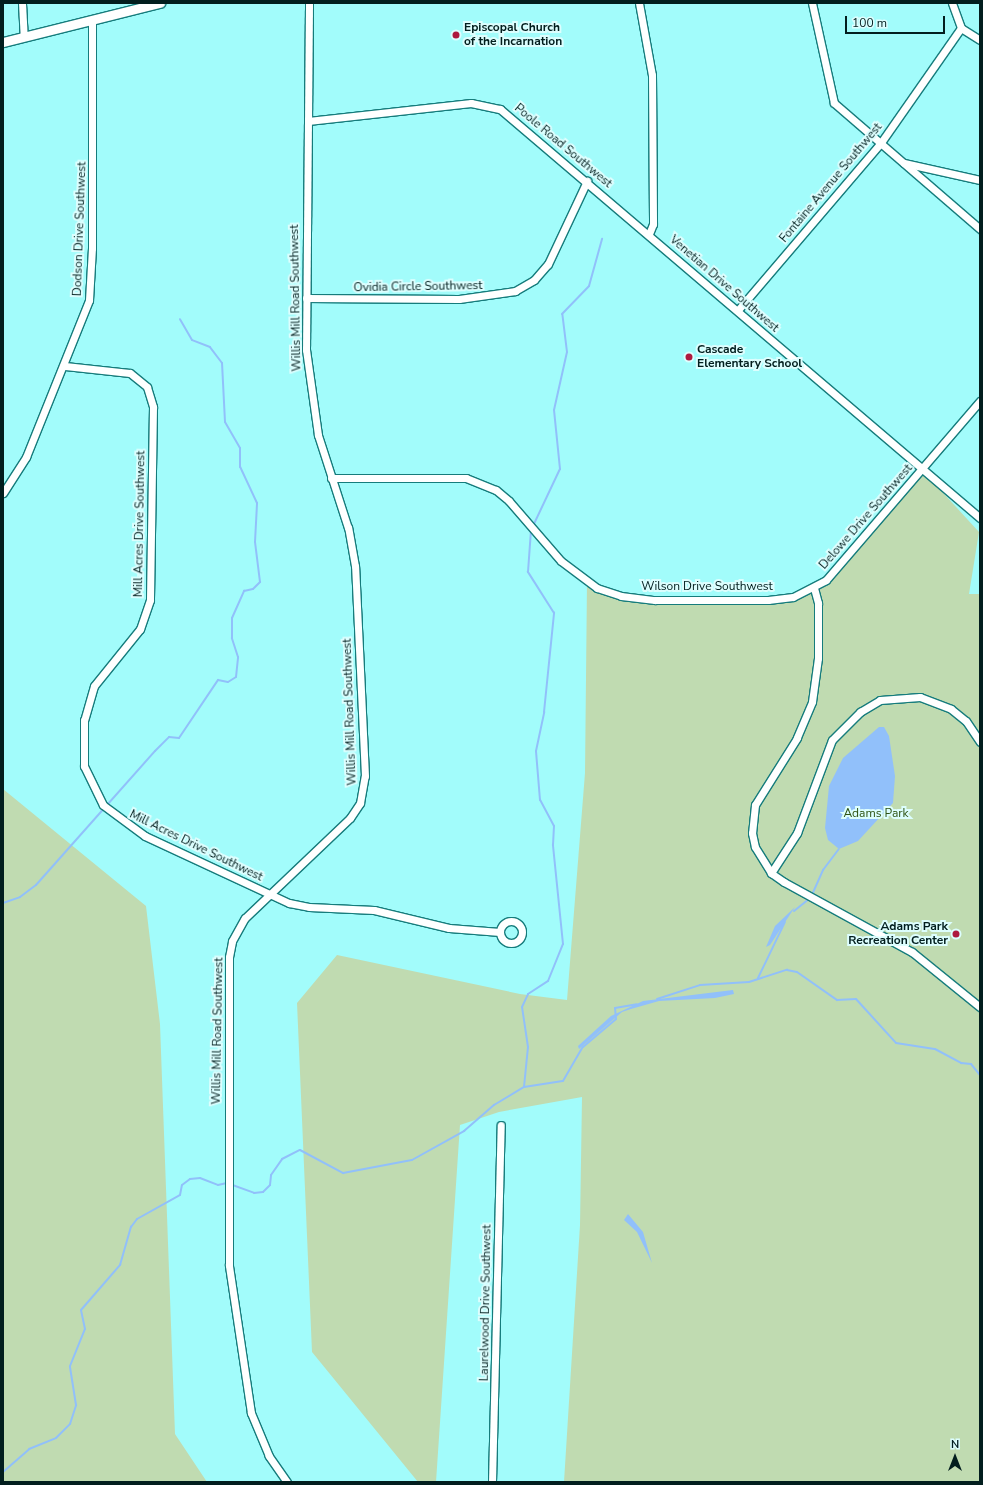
<!DOCTYPE html>
<html>
<head>
<meta charset="utf-8">
<style>
	body { margin:0 }
	#map { position:relative; width:983px; height:1485px; overflow:hidden; background:#a2fcfb; font-family:"Nunito Sans",sans-serif }
	div>[style] { position:absolute }
	.green>* { inset:0; background:#c0dbb1 }
	.water>* { inset:0; background:#91c0fa }
	.stream>* { height:2px; margin:-1px; padding:0 1px; transform-origin:1px; border-radius:1px; background:#91c0fa }
	.roads { filter:drop-shadow(1px 0 #167c7c) drop-shadow(-1px 0 #167c7c) drop-shadow(0 1px #167c7c) drop-shadow(0 -1px #167c7c) }
	.minor>* { height:7px; margin:-3.5px; padding:0 3.5px; transform-origin:3.5px; border-radius:3.5px; background:#fff }
	.minor>.ring { margin:-3.5px; padding:0; box-sizing:content-box; background:none; border:7px solid #fff; border-radius:50% }
	.major>* { height:9px; margin:-4.5px; padding:0 4.5px; transform-origin:4.5px; border-radius:4.5px; background:#fff }
	.dots>* { width:11px; height:11px; translate:-50% -50%; box-sizing:border-box; border:2px solid #ddfefe; border-radius:50% }
	span { translate:-50% -50%; white-space:nowrap; text-align:center; line-height:1.15; -webkit-text-stroke:4px #ddfefe; paint-order:stroke }
	.poi-label { font-size:12px; color:#021e1e; font-weight:700 }
	.left { translate:0 -50%; text-align:left }
	.right { translate:-100% -50%; text-align:right }
	.street-label { font-size:12px; color:#021e1e }
	.park-label { font-size:12px; color:#2d5211 }
	.frame { position:absolute; inset:0; border:4px solid #021e1e; pointer-events:none }
	.north { position:absolute; left:935px; top:1437px; width:40px; height:40px; -webkit-text-stroke:3px #ddfefe; paint-order:stroke; rotate:0deg; font-size:11px; font-weight:700; line-height:16px; text-align:center; color:#021e1e }
	.north::after { content:''; display:block; margin:auto; width:14px; height:18px; background:#021e1e; clip-path:polygon(50% 0,100% 100%,50% 72%,0 100%) }
	.scale { position:absolute; left:845px; top:16px; width:100px; height:18px; box-sizing:border-box; border:2px solid #021e1e; border-top:0; padding-left:5px; font-size:12px; line-height:14px; white-space:nowrap; color:#021e1e; -webkit-text-stroke:3px #ddfefe; paint-order:stroke }
</style>
</head>
<body>
<div id="map">
	<div class="green">
		<div style="clip-path:polygon(924px 472px,979px 532px,969px 594px,980px 594px,980px 1482px,564px 1482px,580px 1225px,582px 1097px,499px 1112px,460px 1125px,436px 1482px,418px 1482px,312px 1352px,297px 1003px,337px 955px,520px 994px,567px 1000px,585px 773px,587px 582px,614px 598px,702px 604px,789px 597px,818px 589px)"></div>
		<div style="clip-path:polygon(3px 789px,146px 906px,160px 1024px,175px 1434px,207px 1482px,3px 1482px)"></div>
	</div>
	<div class="water">
		<div style="clip-path:polygon(879px 727px,884px 727px,889px 736px,895px 776px,893px 803px,858px 841px,839px 849px,828px 840px,825px 828px,829px 786px,843px 758px)"></div>
		<div style="clip-path:polygon(795px 907px,770px 945px,766px 947px,775px 926px)"></div>
		<div style="clip-path:polygon(733px 990px,734px 994px,715px 998px,659px 1001px,631px 1009px,622px 1012px,579px 1049px,578px 1046px,611px 1016px,643px 1001px)"></div>
		<div style="clip-path:polygon(628px 1214px,643px 1232px,652px 1263px,637px 1232px,624px 1220px)"></div>
	</div>
	<div class="stream">
		<div style="left:533px;top:526px;width:63px;rotate:-64.7deg"></div>
		<div style="left:560px;top:469px;width:59px;rotate:-95.8deg"></div>
		<div style="left:554px;top:410px;width:59px;rotate:-77.4deg"></div>
		<div style="left:567px;top:352px;width:38px;rotate:-97deg"></div>
		<div style="left:562px;top:314px;width:39px;rotate:-46deg"></div>
		<div style="left:589px;top:286px;width:49px;rotate:-74.5deg"></div>
		<div style="left:3px;top:903px;width:18px;rotate:-19deg"></div>
		<div style="left:20px;top:897px;width:20px;rotate:-37deg"></div>
		<div style="left:36px;top:885px;width:179px;rotate:-48.4deg"></div>
		<div style="left:155px;top:751px;width:20px;rotate:-45deg"></div>
		<div style="left:169px;top:737px;width:10px;rotate:6deg"></div>
		<div style="left:179px;top:738px;width:70px;rotate:-56.1deg"></div>
		<div style="left:218px;top:680px;width:10px;rotate:11deg"></div>
		<div style="left:228px;top:682px;width:9px;rotate:-32deg"></div>
		<div style="left:236px;top:677px;width:20px;rotate:-84deg"></div>
		<div style="left:238px;top:657px;width:20px;rotate:-108deg"></div>
		<div style="left:232px;top:638px;width:20px;rotate:-90deg"></div>
		<div style="left:232px;top:618px;width:30px;rotate:-66deg"></div>
		<div style="left:244px;top:591px;width:9px;rotate:-13deg"></div>
		<div style="left:253px;top:589px;width:10px;rotate:-45deg"></div>
		<div style="left:260px;top:582px;width:40px;rotate:-97.1deg"></div>
		<div style="left:255px;top:542px;width:39px;rotate:-87deg"></div>
		<div style="left:257px;top:503px;width:40px;rotate:-115deg"></div>
		<div style="left:240px;top:467px;width:19px;rotate:-90deg"></div>
		<div style="left:240px;top:448px;width:30px;rotate:-120deg"></div>
		<div style="left:225px;top:422px;width:59px;rotate:-92.9deg"></div>
		<div style="left:222px;top:363px;width:20px;rotate:-127deg"></div>
		<div style="left:210px;top:347px;width:19px;rotate:-159deg"></div>
		<div style="left:192px;top:340px;width:24px;rotate:-120deg"></div>
		<div style="left:794px;top:911px;width:22px;rotate:-39deg"></div>
		<div style="left:811px;top:897px;width:30px;rotate:-66deg"></div>
		<div style="left:823px;top:870px;width:26px;rotate:-53deg"></div>
		<div style="left:758px;top:978px;width:62px;rotate:-64.3deg"></div>
		<div style="left:657px;top:999px;width:45px;rotate:-18deg"></div>
		<div style="left:700px;top:985px;width:49px;rotate:-3.5deg"></div>
		<div style="left:749px;top:982px;width:40px;rotate:-18deg"></div>
		<div style="left:787px;top:970px;width:10px;rotate:11deg"></div>
		<div style="left:797px;top:972px;width:49px;rotate:35deg"></div>
		<div style="left:837px;top:1000px;width:19px;rotate:-3deg"></div>
		<div style="left:856px;top:999px;width:59px;rotate:47.7deg"></div>
		<div style="left:896px;top:1043px;width:39px;rotate:9deg"></div>
		<div style="left:935px;top:1049px;width:30px;rotate:28deg"></div>
		<div style="left:961px;top:1063px;width:10px;rotate:6deg"></div>
		<div style="left:971px;top:1064px;width:14px;rotate:51deg"></div>
		<div style="left:524px;top:1087px;width:40px;rotate:-84.3deg"></div>
		<div style="left:528px;top:1047px;width:40px;rotate:-98.5deg"></div>
		<div style="left:522px;top:1007px;width:14px;rotate:-65deg"></div>
		<div style="left:528px;top:994px;width:24px;rotate:-33deg"></div>
		<div style="left:548px;top:981px;width:40px;rotate:-68deg"></div>
		<div style="left:563px;top:944px;width:100px;rotate:-95.8deg"></div>
		<div style="left:553px;top:845px;width:19px;rotate:-87deg"></div>
		<div style="left:554px;top:826px;width:30px;rotate:-118deg"></div>
		<div style="left:540px;top:800px;width:49px;rotate:-94.7deg"></div>
		<div style="left:536px;top:751px;width:40px;rotate:-78deg"></div>
		<div style="left:544px;top:712px;width:100px;rotate:-84.2deg"></div>
		<div style="left:554px;top:613px;width:49px;rotate:-122.4deg"></div>
		<div style="left:528px;top:572px;width:42px;rotate:-85.9deg"></div>
		<div style="left:3px;top:1472px;width:35px;rotate:-41deg"></div>
		<div style="left:29px;top:1449px;width:29px;rotate:-22deg"></div>
		<div style="left:56px;top:1438px;width:20px;rotate:-45deg"></div>
		<div style="left:70px;top:1424px;width:20px;rotate:-72deg"></div>
		<div style="left:76px;top:1405px;width:39px;rotate:-99deg"></div>
		<div style="left:70px;top:1366px;width:40px;rotate:-68deg"></div>
		<div style="left:85px;top:1329px;width:19px;rotate:-102deg"></div>
		<div style="left:81px;top:1310px;width:60px;rotate:-49.1deg"></div>
		<div style="left:120px;top:1265px;width:40px;rotate:-74deg"></div>
		<div style="left:131px;top:1227px;width:10px;rotate:-53deg"></div>
		<div style="left:137px;top:1219px;width:49px;rotate:-29.2deg"></div>
		<div style="left:180px;top:1195px;width:10px;rotate:-79deg"></div>
		<div style="left:182px;top:1185px;width:10px;rotate:-37deg"></div>
		<div style="left:190px;top:1179px;width:10px;rotate:-6deg"></div>
		<div style="left:200px;top:1178px;width:19px;rotate:21deg"></div>
		<div style="left:218px;top:1185px;width:9px;rotate:-13deg"></div>
		<div style="left:227px;top:1183px;width:29px;rotate:20deg"></div>
		<div style="left:254px;top:1193px;width:9px;rotate:-6deg"></div>
		<div style="left:263px;top:1192px;width:10px;rotate:-45deg"></div>
		<div style="left:270px;top:1185px;width:10px;rotate:-84deg"></div>
		<div style="left:271px;top:1175px;width:19px;rotate:-55deg"></div>
		<div style="left:282px;top:1159px;width:20px;rotate:-27deg"></div>
		<div style="left:300px;top:1150px;width:49px;rotate:28.1deg"></div>
		<div style="left:343px;top:1173px;width:70px;rotate:-10.7deg"></div>
		<div style="left:412px;top:1160px;width:60px;rotate:-29.1deg"></div>
		<div style="left:464px;top:1131px;width:40px;rotate:-41deg"></div>
		<div style="left:494px;top:1105px;width:35px;rotate:-31deg"></div>
		<div style="left:524px;top:1087px;width:39px;rotate:-9deg"></div>
		<div style="left:563px;top:1081px;width:39px;rotate:-60deg"></div>
		<div style="left:583px;top:1047px;width:43px;rotate:-40.3deg"></div>
		<div style="left:616px;top:1019px;width:11px;rotate:-95deg"></div>
		<div style="left:615px;top:1008px;width:22px;rotate:-10deg"></div>
	</div>
	<div class="roads">
		<div class="minor">
			<div style="left:22px;top:3px;width:33px;rotate:87deg"></div>
			<div style="left:639px;top:3px;width:73px;rotate:79.8deg"></div>
			<div style="left:652px;top:75px;width:149px;rotate:89.6deg"></div>
			<div style="left:653px;top:224px;width:11px;rotate:112deg"></div>
			<div style="left:812px;top:3px;width:102px;rotate:77.6deg"></div>
			<div style="left:834px;top:103px;width:193px;rotate:40.8deg"></div>
			<div style="left:952px;top:3px;width:27px;rotate:70deg"></div>
			<div style="left:961px;top:28px;width:22px;rotate:32deg"></div>
			<div style="left:308px;top:121px;width:164px;rotate:-6.3deg"></div>
			<div style="left:471px;top:103px;width:30px;rotate:12deg"></div>
			<div style="left:500px;top:109px;width:631px;rotate:40.43deg"></div>
			<div style="left:904px;top:163px;width:78px;rotate:12.6deg"></div>
			<div style="left:306px;top:298px;width:153px;rotate:0.4deg"></div>
			<div style="left:459px;top:299px;width:57px;rotate:-8.1deg"></div>
			<div style="left:515px;top:291px;width:22px;rotate:-30deg"></div>
			<div style="left:534px;top:280px;width:21px;rotate:-49deg"></div>
			<div style="left:548px;top:264px;width:92px;rotate:-64.8deg"></div>
			<div style="left:738px;top:310px;width:218px;rotate:-49.5deg"></div>
			<div style="left:880px;top:144px;width:141px;rotate:-55.1deg"></div>
			<div style="left:65px;top:366px;width:65px;rotate:6.1deg"></div>
			<div style="left:130px;top:373px;width:22px;rotate:39deg"></div>
			<div style="left:147px;top:387px;width:21px;rotate:73deg"></div>
			<div style="left:153px;top:407px;width:193px;rotate:90.9deg"></div>
			<div style="left:150px;top:600px;width:31px;rotate:109deg"></div>
			<div style="left:140px;top:629px;width:73px;rotate:128.9deg"></div>
			<div style="left:94px;top:686px;width:35px;rotate:106deg"></div>
			<div style="left:84px;top:720px;width:46px;rotate:90deg"></div>
			<div style="left:84px;top:766px;width:43px;rotate:64deg"></div>
			<div style="left:103px;top:805px;width:52px;rotate:36.4deg"></div>
			<div style="left:145px;top:836px;width:159px;rotate:25deg"></div>
			<div style="left:289px;top:903px;width:20px;rotate:11deg"></div>
			<div style="left:309px;top:907px;width:65px;rotate:2.6deg"></div>
			<div style="left:374px;top:910px;width:77px;rotate:13.5deg"></div>
			<div style="left:449px;top:928px;width:51px;rotate:4.5deg"></div>
			<div style="left:331px;top:478px;width:135px"></div>
			<div style="left:466px;top:478px;width:32px;rotate:22deg"></div>
			<div style="left:496px;top:490px;width:17px;rotate:40deg"></div>
			<div style="left:509px;top:501px;width:79px;rotate:49.1deg"></div>
			<div style="left:561px;top:561px;width:45px;rotate:36.9deg"></div>
			<div style="left:597px;top:588px;width:25px;rotate:18deg"></div>
			<div style="left:621px;top:596px;width:34px;rotate:7deg"></div>
			<div style="left:655px;top:600px;width:113px"></div>
			<div style="left:768px;top:600px;width:25px;rotate:-7deg"></div>
			<div style="left:793px;top:597px;width:37px;rotate:-27deg"></div>
			<div style="left:826px;top:580px;width:236px;rotate:-49.3deg"></div>
			<div style="left:3px;top:493px;width:43px;rotate:-57.4deg"></div>
			<div style="left:26px;top:457px;width:169px;rotate:-68.1deg"></div>
			<div style="left:89px;top:300px;width:52px;rotate:-86.7deg"></div>
			<div style="left:92px;top:248px;width:228px;rotate:-90deg"></div>
			<div style="left:814px;top:588px;width:16px;rotate:75deg"></div>
			<div style="left:818px;top:603px;width:55px;rotate:90deg"></div>
			<div style="left:818px;top:658px;width:44px;rotate:97.8deg"></div>
			<div style="left:812px;top:702px;width:39px;rotate:113deg"></div>
			<div style="left:797px;top:738px;width:79px;rotate:122.1deg"></div>
			<div style="left:755px;top:805px;width:28px;rotate:96deg"></div>
			<div style="left:752px;top:833px;width:14px;rotate:78deg"></div>
			<div style="left:755px;top:847px;width:31px;rotate:58deg"></div>
			<div style="left:771px;top:873px;width:16px;rotate:35deg"></div>
			<div style="left:784px;top:882px;width:146px;rotate:28.7deg"></div>
			<div style="left:912px;top:952px;width:87px;rotate:39deg"></div>
			<div style="left:771px;top:873px;width:48px;rotate:-57deg"></div>
			<div style="left:797px;top:833px;width:99px;rotate:-69.4deg"></div>
			<div style="left:832px;top:740px;width:40px;rotate:-45deg"></div>
			<div style="left:860px;top:712px;width:23px;rotate:-31deg"></div>
			<div style="left:880px;top:700px;width:40px;rotate:-4.3deg"></div>
			<div style="left:920px;top:697px;width:33px;rotate:21deg"></div>
			<div style="left:951px;top:709px;width:19px;rotate:39deg"></div>
			<div style="left:966px;top:721px;width:25px;rotate:56deg"></div>
			<div class="ring" style="left:500px;top:921px;width:15px;height:15px"></div>
			<div style="left:287px;top:1482px;width:32px;rotate:-125deg"></div>
			<div style="left:269px;top:1456px;width:47px;rotate:-112.7deg"></div>
			<div style="left:251px;top:1413px;width:150px;rotate:-98.5deg"></div>
			<div style="left:229px;top:1265px;width:308px;rotate:-90deg"></div>
			<div style="left:229px;top:957px;width:16px;rotate:-79deg"></div>
			<div style="left:232px;top:941px;width:26px;rotate:-61deg"></div>
			<div style="left:245px;top:918px;width:145px;rotate:-43.6deg"></div>
			<div style="left:350px;top:818px;width:18px;rotate:-56deg"></div>
			<div style="left:360px;top:803px;width:27px;rotate:-80deg"></div>
			<div style="left:365px;top:776px;width:210px;rotate:-92.7deg"></div>
			<div style="left:355px;top:566px;width:39px;rotate:-100deg"></div>
			<div style="left:348px;top:528px;width:98px;rotate:-107.9deg"></div>
			<div style="left:318px;top:435px;width:86px;rotate:-98deg"></div>
			<div style="left:306px;top:350px;width:347px;rotate:-89.5deg"></div>
			<div style="left:492px;top:1482px;width:357px;rotate:-88.6deg"></div>
		</div>
		<div class="major">
			<div style="left:3px;top:42px;width:162px;rotate:-14deg"></div>
		</div>
	</div>
	<div class="dots">
		<div style="left:456px;top:35px;background:#ad193e"></div>
		<div style="left:689px;top:357px;background:#ad193e"></div>
		<div style="left:956px;top:934px;background:#ad193e"></div>
	</div>
	<div class="poi-label">
		<span class="left" style="left:464px;top:35px">Episcopal Church<br>of the Incarnation</span>
		<span class="left" style="left:697px;top:357px">Cascade<br>Elementary School</span>
		<span class="right" style="left:948px;top:934px">Adams Park<br>Recreation Center</span>
	</div>
	<div class="street-label">
		<span style="left:563px;top:146px;rotate:40deg">Poole Road Southwest</span>
		<span style="left:831px;top:183px;rotate:-50deg">Fontaine Avenue Southwest</span>
		<span style="left:80px;top:229px;rotate:-88deg">Dodson Drive Southwest</span>
		<span style="left:724px;top:284px;rotate:41deg">Venetian Drive Southwest</span>
		<span style="left:418px;top:287px;rotate:-1deg">Ovidia Circle Southwest</span>
		<span style="left:296px;top:298px;rotate:-91deg">Willis Mill Road Southwest</span>
		<span style="left:866px;top:517px;rotate:-49deg">Delowe Drive Southwest</span>
		<span style="left:140px;top:524px;rotate:-89deg">Mill Acres Drive Southwest</span>
		<span style="left:707px;top:587px">Wilson Drive Southwest</span>
		<span style="left:350px;top:712px;rotate:-92deg">Willis Mill Road Southwest</span>
		<span style="left:196px;top:846px;rotate:26deg">Mill Acres Drive Southwest</span>
		<span style="left:218px;top:1031px;rotate:-89deg">Willis Mill Road Southwest</span>
		<span style="left:486px;top:1303px;rotate:-89deg">Laurelwood Drive Southwest</span>
	</div>
	<div class="park-label">
		<span style="left:876px;top:814px">Adams Park</span>
	</div>
	<div class="frame"></div>
	<div class="north">N</div>
	<div class="scale">100 m</div>
</div>
</body>
</html>
